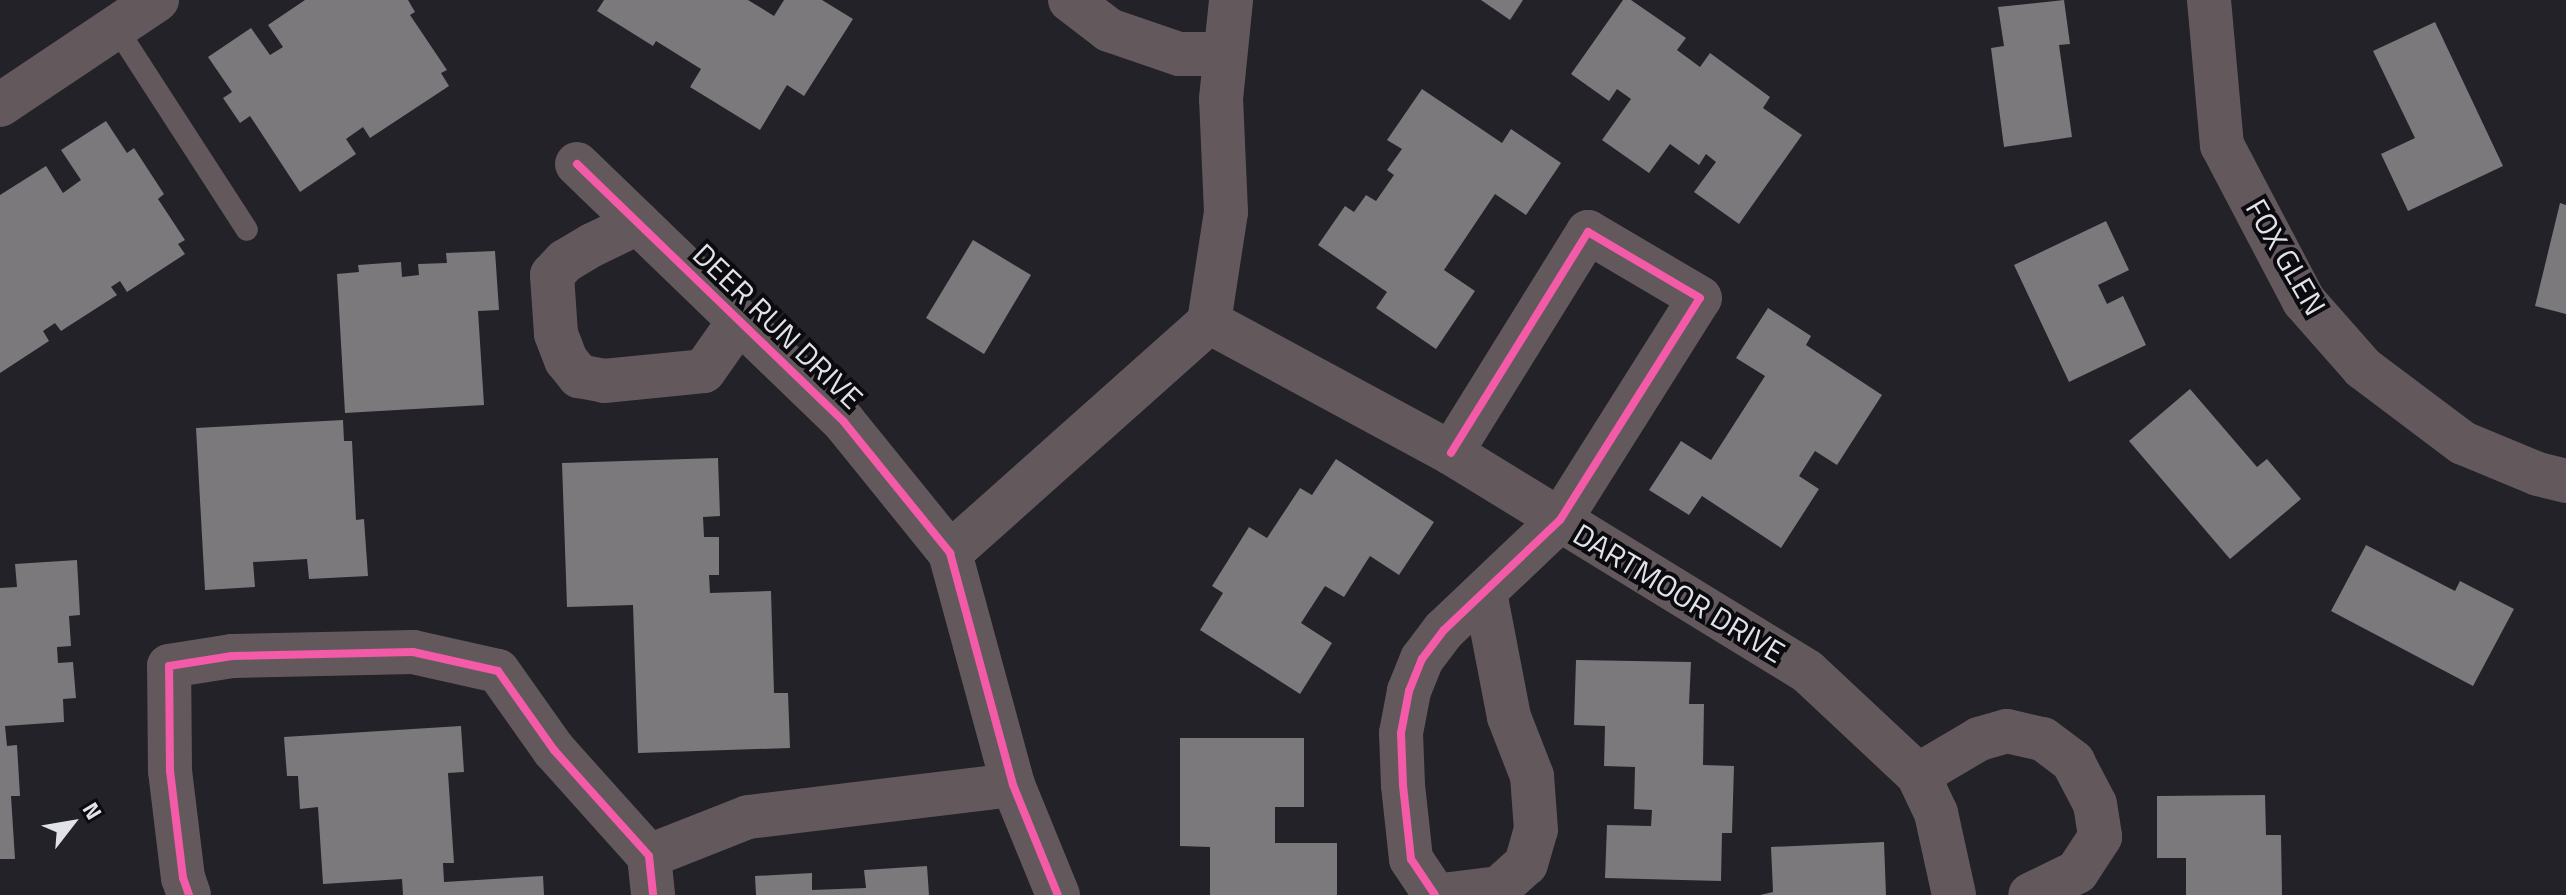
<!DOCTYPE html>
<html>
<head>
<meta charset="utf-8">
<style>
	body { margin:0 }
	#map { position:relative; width:2566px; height:895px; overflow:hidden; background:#222228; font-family:"Titillium Web",sans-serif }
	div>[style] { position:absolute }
	.building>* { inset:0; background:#7c797d }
	.service>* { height:22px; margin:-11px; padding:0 11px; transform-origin:11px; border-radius:11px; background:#63595c }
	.minor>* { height:44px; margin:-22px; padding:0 22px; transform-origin:22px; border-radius:22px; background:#63595c }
	.cycleway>* { height:8px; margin:-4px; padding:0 4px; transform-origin:4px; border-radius:4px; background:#f35aa7 }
	span { translate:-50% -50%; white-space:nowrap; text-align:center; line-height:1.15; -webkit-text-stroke:8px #0b0b0f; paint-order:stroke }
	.street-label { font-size:30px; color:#e2e2e9 }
	.north { position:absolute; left:32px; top:783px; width:80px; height:80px; -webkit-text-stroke:6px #0b0b0f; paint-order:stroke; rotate:59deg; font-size:22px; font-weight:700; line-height:32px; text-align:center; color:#e2e2e9 }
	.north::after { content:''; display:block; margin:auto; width:28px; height:36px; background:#e2e2e9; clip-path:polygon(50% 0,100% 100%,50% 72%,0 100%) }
</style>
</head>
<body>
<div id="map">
	<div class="building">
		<div style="clip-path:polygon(305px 0,408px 0,415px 12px,410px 15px,447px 70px,441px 73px,449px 86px,370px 138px,363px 127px,346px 139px,356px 154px,300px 192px,250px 116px,240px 123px,223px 98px,232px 92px,208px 57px,251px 28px,270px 55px,283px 47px,268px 25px)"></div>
		<div style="clip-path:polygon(604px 0,748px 0,774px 16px,784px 0,822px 0,853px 19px,804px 96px,787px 85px,760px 130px,690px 87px,701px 69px,656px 41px,653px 46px,597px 11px)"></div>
		<div style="clip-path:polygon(1481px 0,1523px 0,1510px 20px)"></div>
		<div style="clip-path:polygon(1623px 0,1631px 0,1686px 38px,1677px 50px,1700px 67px,1710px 53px,1770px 97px,1763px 108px,1802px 135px,1739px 224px,1694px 192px,1716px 162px,1706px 154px,1699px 165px,1670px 144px,1649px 173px,1602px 140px,1631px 99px,1617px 89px,1609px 101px,1571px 74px)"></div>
		<div style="clip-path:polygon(2064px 0,2070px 44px,2059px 45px,2072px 137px,2004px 147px,1991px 48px,2004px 46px,1998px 7px)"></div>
		<div style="clip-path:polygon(2435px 22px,2503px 166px,2408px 211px,2381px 154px,2415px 138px,2373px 51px)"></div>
		<div style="clip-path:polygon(1422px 89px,1502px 143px,1511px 129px,1561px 163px,1526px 215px,1495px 194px,1444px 270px,1475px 291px,1436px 349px,1376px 308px,1387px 292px,1318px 245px,1345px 206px,1354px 212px,1366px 195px,1376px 201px,1394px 175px,1387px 170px,1402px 149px,1387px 140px)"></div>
		<div style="clip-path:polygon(106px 121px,127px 153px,134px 148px,164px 194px,158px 199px,185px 240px,178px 244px,185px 254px,127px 292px,120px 281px,111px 287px,117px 295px,61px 331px,55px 323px,43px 331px,49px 341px,0 373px,0 195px,46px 166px,63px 193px,81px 180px,61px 150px)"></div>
		<div style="clip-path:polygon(2560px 203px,2566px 205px,2566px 314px,2535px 306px)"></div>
		<div style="clip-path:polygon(2106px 221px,2129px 270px,2098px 285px,2107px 304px,2123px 296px,2146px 345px,2069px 382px,2014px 265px)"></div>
		<div style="clip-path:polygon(973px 240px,1031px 275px,984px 354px,926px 318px)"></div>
		<div style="clip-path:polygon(495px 251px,499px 310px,478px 311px,484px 405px,345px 413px,337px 274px,359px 272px,358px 265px,401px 262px,402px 277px,419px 275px,418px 264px,447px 263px,446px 253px)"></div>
		<div style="clip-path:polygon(1768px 308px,1811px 336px,1806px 345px,1882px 395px,1837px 465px,1815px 451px,1799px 476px,1819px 489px,1781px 548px,1702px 496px,1689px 515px,1649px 490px,1681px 441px,1711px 460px,1765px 376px,1736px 358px)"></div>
		<div style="clip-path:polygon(2190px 389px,2257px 467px,2267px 459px,2301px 499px,2230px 559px,2129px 441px)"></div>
		<div style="clip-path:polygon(343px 420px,344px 441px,352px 441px,356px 520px,364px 519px,368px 576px,309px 579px,307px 559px,253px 562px,255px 587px,205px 590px,196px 428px)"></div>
		<div style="clip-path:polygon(718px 458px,720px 516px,703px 517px,704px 537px,719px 537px,719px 575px,709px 575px,710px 593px,771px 591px,774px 693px,788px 693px,790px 748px,638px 753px,633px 605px,567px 607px,562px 463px)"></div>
		<div style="clip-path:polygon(1336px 459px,1434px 522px,1399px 575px,1370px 556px,1344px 597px,1325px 586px,1301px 623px,1332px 643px,1300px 694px,1200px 630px,1223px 593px,1212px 586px,1249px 527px,1267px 538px,1300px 488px,1312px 495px)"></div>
		<div style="clip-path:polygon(2366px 545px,2455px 591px,2460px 581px,2514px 609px,2473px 686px,2331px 611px)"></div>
		<div style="clip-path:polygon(77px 560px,80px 615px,69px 616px,71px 646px,57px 647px,58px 663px,73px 662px,76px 698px,63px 699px,64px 722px,5px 726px,7px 746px,17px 745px,20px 796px,11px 796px,15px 859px,0 859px,0 588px,17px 587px,15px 564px)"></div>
		<div style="clip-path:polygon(1576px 660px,1691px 662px,1689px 704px,1704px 704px,1703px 765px,1734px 766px,1732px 833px,1722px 833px,1721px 881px,1605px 878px,1607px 825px,1651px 826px,1652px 810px,1634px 809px,1635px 767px,1604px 766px,1605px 726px,1574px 725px)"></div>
		<div style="clip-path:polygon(461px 726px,464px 772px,448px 773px,454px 863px,443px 863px,444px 882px,543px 876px,544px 895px,403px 895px,402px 879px,323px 884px,318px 807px,300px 809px,298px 776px,287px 776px,284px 737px)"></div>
		<div style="clip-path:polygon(1180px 738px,1304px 738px,1304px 807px,1275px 807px,1275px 843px,1337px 843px,1337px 895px,1210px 895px,1210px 847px,1180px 846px)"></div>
		<div style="clip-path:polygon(2265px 795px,2266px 835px,2281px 835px,2282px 895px,2186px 895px,2186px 858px,2157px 858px,2157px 796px)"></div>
		<div style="clip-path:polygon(1884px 842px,1886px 895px,1760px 895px,1773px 892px,1771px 847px)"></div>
		<div style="clip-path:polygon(927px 866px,929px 895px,756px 895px,755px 876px,812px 873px,812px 890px,866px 888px,864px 870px)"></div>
	</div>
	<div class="service">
		<div style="left:117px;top:29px;width:239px;rotate:57.1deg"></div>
	</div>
	<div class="minor">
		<div style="left:1070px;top:0;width:49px;rotate:37.6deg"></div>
		<div style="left:1109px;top:30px;width:74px;rotate:18.9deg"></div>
		<div style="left:1179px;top:54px;width:46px"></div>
		<div style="left:2209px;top:0;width:146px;rotate:84.9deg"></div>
		<div style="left:2222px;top:145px;width:176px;rotate:62.3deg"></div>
		<div style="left:2304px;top:301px;width:89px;rotate:48.6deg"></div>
		<div style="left:2363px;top:368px;width:125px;rotate:36.9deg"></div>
		<div style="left:2463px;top:443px;width:81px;rotate:22.5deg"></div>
		<div style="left:2538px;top:474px;width:29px;rotate:14deg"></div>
		<div style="left:0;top:105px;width:189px;rotate:-33.8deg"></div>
		<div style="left:577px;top:164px;width:371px;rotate:44deg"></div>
		<div style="left:844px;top:422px;width:169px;rotate:51deg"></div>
		<div style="left:950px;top:553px;width:240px;rotate:74.8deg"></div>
		<div style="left:1013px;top:785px;width:119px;rotate:67.8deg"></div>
		<div style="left:638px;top:223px;width:51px;rotate:154.4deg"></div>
		<div style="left:592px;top:245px;width:31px;rotate:149deg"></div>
		<div style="left:565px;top:261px;width:19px;rotate:133deg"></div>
		<div style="left:552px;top:275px;width:59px;rotate:86.1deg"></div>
		<div style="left:556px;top:334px;width:28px;rotate:69deg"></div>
		<div style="left:566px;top:360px;width:21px;rotate:51deg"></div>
		<div style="left:579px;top:376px;width:25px;rotate:11deg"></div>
		<div style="left:604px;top:381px;width:100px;rotate:-5.7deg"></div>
		<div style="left:704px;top:371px;width:61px;rotate:-55deg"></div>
		<div style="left:1209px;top:322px;width:275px;rotate:28.4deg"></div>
		<div style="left:1451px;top:453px;width:417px;rotate:31.5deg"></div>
		<div style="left:1807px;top:671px;width:152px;rotate:43.1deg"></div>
		<div style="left:1918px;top:775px;width:42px;rotate:64.7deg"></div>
		<div style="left:1936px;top:813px;width:84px;rotate:77.6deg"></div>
		<div style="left:950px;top:553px;width:347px;rotate:-41.7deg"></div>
		<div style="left:1209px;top:322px;width:111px;rotate:-81.2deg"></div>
		<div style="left:1226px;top:212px;width:113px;rotate:-92.5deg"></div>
		<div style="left:1221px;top:99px;width:100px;rotate:-84.2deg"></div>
		<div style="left:1918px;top:775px;width:71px;rotate:-30.5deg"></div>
		<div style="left:1979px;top:739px;width:29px;rotate:-16deg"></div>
		<div style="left:2007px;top:731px;width:37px;rotate:13deg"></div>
		<div style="left:2043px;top:739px;width:38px;rotate:37deg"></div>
		<div style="left:2073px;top:762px;width:47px;rotate:62.4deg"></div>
		<div style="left:2095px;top:804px;width:33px;rotate:81deg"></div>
		<div style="left:2100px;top:837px;width:42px;rotate:123.3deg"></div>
		<div style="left:2077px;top:872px;width:52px;rotate:153.9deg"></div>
		<div style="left:649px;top:856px;width:106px;rotate:-21.5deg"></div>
		<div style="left:748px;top:817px;width:267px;rotate:-6.9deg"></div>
		<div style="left:189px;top:895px;width:18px;rotate:-109deg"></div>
		<div style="left:183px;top:878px;width:108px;rotate:-96.9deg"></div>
		<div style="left:170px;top:771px;width:105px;rotate:-90.5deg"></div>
		<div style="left:169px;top:666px;width:64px;rotate:-9deg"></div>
		<div style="left:232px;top:656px;width:181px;rotate:-1.3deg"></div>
		<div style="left:413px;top:652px;width:87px;rotate:12.6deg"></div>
		<div style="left:498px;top:671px;width:97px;rotate:54.7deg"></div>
		<div style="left:554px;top:750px;width:142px;rotate:48.1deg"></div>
		<div style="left:649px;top:856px;width:39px;rotate:84deg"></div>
		<div style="left:1435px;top:895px;width:43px;rotate:-123.7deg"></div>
		<div style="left:1411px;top:859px;width:74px;rotate:-96.2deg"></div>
		<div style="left:1403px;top:785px;width:52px;rotate:-92.2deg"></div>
		<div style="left:1401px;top:733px;width:43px;rotate:-79.2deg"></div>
		<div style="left:1409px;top:691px;width:35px;rotate:-68deg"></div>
		<div style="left:1422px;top:659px;width:36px;rotate:-53deg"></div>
		<div style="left:1444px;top:630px;width:160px;rotate:-43.5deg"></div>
		<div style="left:1560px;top:520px;width:262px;rotate:-57.8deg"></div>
		<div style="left:1700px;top:298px;width:130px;rotate:-149.5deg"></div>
		<div style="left:1588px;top:232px;width:260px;rotate:121.8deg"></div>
		<div style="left:1442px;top:895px;width:57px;rotate:-7deg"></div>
		<div style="left:1499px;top:888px;width:36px;rotate:-42deg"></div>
		<div style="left:1526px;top:864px;width:35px;rotate:-74deg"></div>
		<div style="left:1536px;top:830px;width:54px;rotate:-94.2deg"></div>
		<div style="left:1532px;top:776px;width:63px;rotate:-111.3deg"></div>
		<div style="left:1509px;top:717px;width:127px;rotate:-100.9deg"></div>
	</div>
	<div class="cycleway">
		<div style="left:577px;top:164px;width:371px;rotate:44deg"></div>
		<div style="left:844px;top:422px;width:169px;rotate:51deg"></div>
		<div style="left:950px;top:553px;width:240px;rotate:74.8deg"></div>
		<div style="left:1013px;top:785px;width:119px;rotate:67.8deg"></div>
		<div style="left:189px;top:895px;width:18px;rotate:-109deg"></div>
		<div style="left:183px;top:878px;width:108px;rotate:-96.9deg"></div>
		<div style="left:170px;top:771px;width:105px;rotate:-90.5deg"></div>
		<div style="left:169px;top:666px;width:64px;rotate:-9deg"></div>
		<div style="left:232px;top:656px;width:181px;rotate:-1.3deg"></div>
		<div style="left:413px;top:652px;width:87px;rotate:12.6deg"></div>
		<div style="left:498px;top:671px;width:97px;rotate:54.7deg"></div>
		<div style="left:554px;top:750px;width:142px;rotate:48.1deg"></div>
		<div style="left:649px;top:856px;width:39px;rotate:84deg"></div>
		<div style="left:1435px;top:895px;width:43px;rotate:-123.7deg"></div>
		<div style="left:1411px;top:859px;width:74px;rotate:-96.2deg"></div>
		<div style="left:1403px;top:785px;width:52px;rotate:-92.2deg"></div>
		<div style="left:1401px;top:733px;width:43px;rotate:-79.2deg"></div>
		<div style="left:1409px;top:691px;width:35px;rotate:-68deg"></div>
		<div style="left:1422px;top:659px;width:36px;rotate:-53deg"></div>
		<div style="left:1444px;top:630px;width:160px;rotate:-43.5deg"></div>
		<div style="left:1560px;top:520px;width:262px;rotate:-57.8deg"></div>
		<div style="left:1700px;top:298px;width:130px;rotate:-149.5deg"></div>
		<div style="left:1588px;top:232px;width:260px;rotate:121.8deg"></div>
	</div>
	<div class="street-label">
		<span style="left:2286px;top:257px;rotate:60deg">FOX GLEN</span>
		<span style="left:778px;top:326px;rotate:44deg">DEER RUN DRIVE</span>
		<span style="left:1679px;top:593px;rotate:31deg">DARTMOOR DRIVE</span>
	</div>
	<div class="north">N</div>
</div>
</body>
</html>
